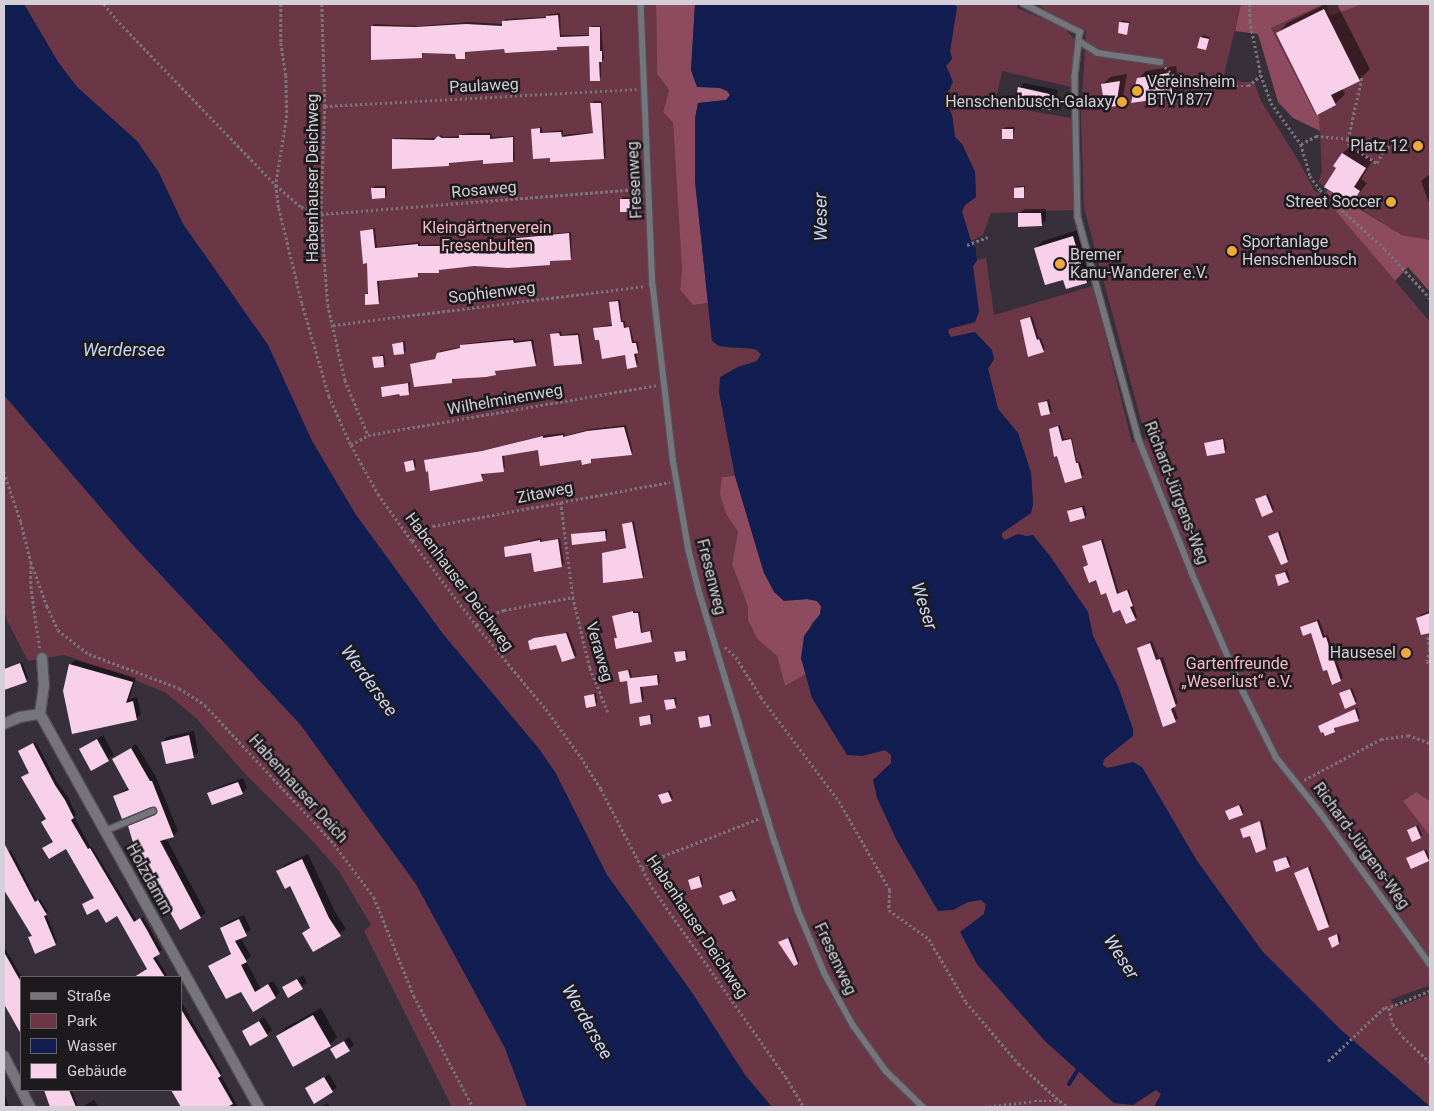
<!DOCTYPE html>
<html>
<head>
<meta charset="utf-8">
<style>
	body { margin:0 }
	#map { position:relative; width:1434px; height:1111px; overflow:hidden; background:#37303a; font-family:Roboto,sans-serif }
	div>[style] { position:absolute }
	.green>* { inset:0; background:#6b3746 }
	.forest>* { inset:0; background:#8e4a5e }
	.water>* { inset:0; background:#121e51 }
	.shadow>* { inset:0; background:#0007 }
	.stream>* { height:4px; margin:-2px; padding:0 2px; transform-origin:2px; border-radius:2px; background:#121e51 }
	.building>* { inset:0; background:#f8d0ea }
	.path>* { height:2.5px; margin-top:-1.25px; transform-origin:0; background:repeating-linear-gradient(90deg,#7a747d 0 2.5px,transparent 0 5px) }
	.roads { filter:drop-shadow(1px 0 #534d56) drop-shadow(-1px 0 #534d56) drop-shadow(0 1px #534d56) drop-shadow(0 -1px #534d56) }
	.service>* { height:5.5px; margin:-2.75px; padding:0 2.75px; transform-origin:2.75px; border-radius:2.75px; background:#76757b }
	.minor>* { height:10px; margin:-5px; padding:0 5px; transform-origin:5px; border-radius:5px; background:#76757b }
	.dots>* { width:14px; height:14px; translate:-50% -50%; box-sizing:border-box; border:2px solid #1d1a1e; border-radius:50% }
	span { translate:-50% -50%; white-space:nowrap; text-align:center; line-height:1.15; -webkit-text-stroke:5px #1d1a1e; paint-order:stroke }
	.poi-label { font-size:16px; color:#d4cfd6 }
	.left { translate:0 -50%; text-align:left }
	.right { translate:-100% -50%; text-align:right }
	.street-label { font-size:16px; color:#d4cfd6 }
	.park-label { font-size:16px; color:#f7b8c7 }
	.water-label { font-size:18px; color:#c8d5f7; font-style:italic }
	.frame { position:absolute; inset:0; border:5px solid #d4cfd6; pointer-events:none }
	.legend { position:absolute; left:20px; top:976px; width:162px; height:115px; box-sizing:border-box; background:#1d1a1e; border:1px solid #666268; margin:0; padding:6px 9px; list-style:none; font-size:15px; color:#d4cfd6 }
	.legend li { display:flex; align-items:center; gap:10px; height:25px }
	.legend b { width:25px; border:1px solid #666268 }
</style>
</head>
<body>
<div id="map">
	<div class="green">
		<div style="clip-path:polygon(24px 4px,656px 4px,657px 74px,669px 90px,663px 112px,673px 123px,682px 270px,680px 290px,693px 305px,708px 303px,712px 341px,719px 346px,731px 348px,749px 348px,756px 350px,761px 354px,757px 361px,738px 367px,719px 392px,735px 476px,722px 477px,726px 514px,738px 532px,732px 564px,748px 607px,748px 620px,757px 639px,777px 656px,785px 686px,806px 674px,812px 698px,862px 756px,885px 750px,891px 755px,891px 763px,874px 780px,896px 839px,938px 910px,953px 910px,968px 902px,981px 900px,986px 905px,984px 914px,961px 932px,977px 964px,1045px 1041px,1114px 1103px,1133px 1105px,1156px 1090px,1161px 1094px,1154px 1107px,772px 1107px,745px 1075px,693px 994px,607px 875px,555px 772px,539px 749px,443px 634px,356px 515px,312px 441px,268px 345px,183px 224px,159px 173px,137px 141px,77px 87px,58px 62px)"></div>
		<div style="clip-path:polygon(954px 4px,1017px 4px,1017px 8px,1065px 28px,1075px 40px,1071px 87px,1002px 71px,994px 108px,1008px 107px,1071px 118px,1074px 210px,991px 213px,983px 235px,971px 241px,962px 212px,965px 205px,976px 197px,975px 172px,962px 144px,955px 137px,952px 115px,947px 105px,946px 95px,951px 88px,950px 73px,946px 66px,952px 59px,950px 51px,957px 7px)"></div>
		<div style="clip-path:polygon(1039px 4px,1241px 4px,1224px 75px,1242px 82px,1254px 82px,1261px 101px,1300px 163px,1314px 190px,1323px 196px,1430px 322px,1430px 801px,1416px 792px,1404px 801px,1430px 836px,1430px 985px,1390px 1000px,1398px 1007px,1430px 994px,1430px 1106px,1341px 1030px,1262px 951px,1197px 861px,1142px 767px,1107px 768px,1103px 765px,1122px 700px,1093px 636px,1088px 612px,1050px 556px,1026px 536px,1018px 534px,1005px 540px,1002px 537px,1001px 533px,1033px 505px,1031px 473px,1018px 433px,998px 409px,988px 369px,994px 359px,975px 332px,951px 337px,948px 332px,949px 329px,979px 312px,973px 266px,977px 260px,986px 258px,994px 315px,1093px 286px,1132px 443px,1146px 439px,1084px 208px,1081px 115px,1086px 31px,1047px 13px)"></div>
		<div style="clip-path:polygon(1324px 4px,1430px 4px,1430px 240px,1402px 235px,1318px 182px,1322px 172px,1319px 114px,1316px 115px,1271px 28px)"></div>
		<div style="clip-path:polygon(4px 395px,132px 544px,300px 724px,416px 884px,505px 1048px,527px 1107px,452px 1107px,364px 931px,371px 925px,339px 871px,308px 836px,247px 776px,196px 718px,166px 693px,121px 674px,64px 655px,28px 661px,7px 620px,4px 610px)"></div>
	</div>
	<div class="forest">
		<div style="clip-path:polygon(656px 4px,695px 4px,691px 70px,697px 86px,720px 88px,728px 91px,730px 95px,726px 100px,698px 103px,695px 119px,695px 181px,708px 303px,693px 305px,680px 290px,682px 270px,673px 123px,663px 112px,669px 90px,657px 74px)"></div>
		<div style="clip-path:polygon(1241px 4px,1324px 4px,1271px 28px,1316px 115px,1319px 114px,1320px 131px,1293px 118px,1278px 102px,1258px 34px,1235px 31px)"></div>
		<div style="clip-path:polygon(1326px 4px,1362px 4px,1330px 16px)"></div>
		<div style="clip-path:polygon(1328px 190px,1402px 235px,1430px 240px,1430px 292px,1408px 267px,1395px 281px,1323px 196px)"></div>
		<div style="clip-path:polygon(735px 476px,764px 573px,799px 600px,807px 599px,817px 601px,821px 606px,821px 614px,812px 623px,801px 658px,806px 674px,785px 686px,777px 656px,757px 639px,748px 620px,748px 607px,732px 564px,738px 532px,726px 514px,720px 494px,722px 477px)"></div>
		<div style="clip-path:polygon(1416px 792px,1430px 801px,1430px 836px,1403px 801px)"></div>
	</div>
	<div class="water">
		<div style="clip-path:polygon(4px 4px,24px 4px,58px 62px,77px 87px,137px 141px,159px 173px,183px 224px,268px 345px,312px 441px,356px 515px,443px 634px,539px 749px,555px 772px,607px 875px,693px 994px,745px 1075px,772px 1107px,527px 1107px,505px 1048px,416px 884px,300px 724px,132px 544px,4px 395px)"></div>
		<div style="clip-path:polygon(695px 4px,954px 4px,957px 7px,950px 51px,952px 59px,946px 66px,953px 82px,946px 95px,947px 105px,952px 115px,955px 137px,962px 144px,975px 172px,976px 197px,965px 205px,962px 212px,971px 241px,975px 246px,977px 260px,973px 266px,979px 312px,975px 322px,949px 329px,948px 332px,951px 337px,975px 332px,992px 350px,994px 359px,988px 369px,998px 409px,1018px 433px,1031px 473px,1033px 505px,1031px 513px,1002px 533px,1002px 537px,1005px 540px,1018px 534px,1026px 536px,1033px 535px,1050px 556px,1088px 612px,1093px 636px,1118px 686px,1133px 729px,1133px 736px,1103px 760px,1103px 765px,1107px 768px,1133px 762px,1142px 767px,1197px 861px,1262px 951px,1341px 1030px,1430px 1107px,1154px 1107px,1161px 1094px,1156px 1090px,1133px 1105px,1114px 1103px,1045px 1041px,977px 964px,960px 932px,984px 914px,986px 904px,981px 900px,968px 902px,953px 910px,938px 911px,896px 839px,877px 798px,873px 780px,891px 763px,891px 755px,885px 750px,862px 756px,847px 755px,812px 698px,801px 658px,804px 636px,820px 614px,821px 606px,817px 601px,807px 599px,784px 601px,774px 592px,764px 573px,735px 476px,719px 392px,720px 377px,738px 367px,757px 361px,761px 354px,756px 349px,719px 346px,712px 341px,695px 181px,695px 119px,698px 103px,726px 100px,730px 95px,727px 91px,720px 88px,697px 87px,691px 70px)"></div>
	</div>
	<div class="shadow">
		<div style="clip-path:polygon(1326px 4px,1337px 4px,1370px 69px,1359px 80px,1342px 88px,1345px 94px,1335px 104px,1277px 34px,1287px 23px)"></div>
		<div style="clip-path:polygon(560px 13px,561px 35px,590px 35px,592px 26px,601px 26px,604px 59px,601px 61px,601px 77px,599px 79px,590px 45px,559px 46px,557px 49px,506px 48px,466px 50px,465px 57px,457px 53px,424px 52px,422px 56px,372px 26px,374px 24px,418px 26px,469px 22px,503px 24px,505px 19px,547px 17px,549px 14px)"></div>
		<div style="clip-path:polygon(1123px 20px,1130px 22px,1127px 33px,1121px 22px)"></div>
		<div style="clip-path:polygon(1203px 35px,1210px 37px,1205px 49px,1201px 37px)"></div>
		<div style="clip-path:polygon(1176px 66px,1180px 88px,1172px 95px,1138px 79px,1146px 71px)"></div>
		<div style="clip-path:polygon(1127px 74px,1123px 97px,1115px 105px,1102px 85px,1110px 77px)"></div>
		<div style="clip-path:polygon(1024px 83px,1058px 90px,1055px 104px,1051px 109px,1019px 88px)"></div>
		<div style="clip-path:polygon(594px 101px,602px 101px,606px 156px,604px 158px,551px 157px,532px 129px,542px 127px,542px 132px,563px 130px,563px 135px,594px 132px,592px 103px)"></div>
		<div style="clip-path:polygon(1005px 127px,1015px 127px,1013px 138px,1003px 129px)"></div>
		<div style="clip-path:polygon(472px 133px,491px 133px,492px 137px,514px 136px,515px 159px,513px 161px,484px 159px,451px 162px,449px 165px,393px 140px,395px 138px,438px 138px,441px 135px,444px 137px,460px 136px,462px 134px)"></div>
		<div style="clip-path:polygon(1350px 146px,1373px 160px,1361px 179px,1367px 183px,1352px 203px,1338px 167px,1343px 153px)"></div>
		<div style="clip-path:polygon(1430px 174px,1430px 206px,1421px 181px)"></div>
		<div style="clip-path:polygon(375px 186px,386px 186px,387px 195px,385px 197px,372px 189px)"></div>
		<div style="clip-path:polygon(1017px 186px,1025px 186px,1024px 197px,1015px 188px)"></div>
		<div style="clip-path:polygon(623px 197px,632px 197px,630px 210px,621px 199px)"></div>
		<div style="clip-path:polygon(1024px 209px,1046px 209px,1046px 220px,1041px 225px,1019px 214px)"></div>
		<div style="clip-path:polygon(375px 228px,377px 247px,420px 242px,420px 245px,449px 244px,451px 241px,460px 240px,461px 242px,571px 232px,572px 257px,551px 260px,549px 264px,474px 265px,441px 268px,439px 272px,420px 272px,418px 276px,379px 279px,380px 301px,378px 303px,366px 294px,368px 292px,368px 262px,361px 231px)"></div>
		<div style="clip-path:polygon(1081px 229px,1094px 274px,1087px 282px,1064px 278px,1035px 248px,1043px 241px)"></div>
		<div style="clip-path:polygon(620px 299px,622px 321px,625px 321px,626px 327px,630px 326px,634px 342px,638px 341px,639px 350px,636px 352px,638px 364px,636px 366px,626px 354px,600px 339px,595px 328px,613px 324px,610px 302px)"></div>
		<div style="clip-path:polygon(1032px 316px,1039px 338px,1041px 338px,1045px 349px,1043px 351px,1021px 320px)"></div>
		<div style="clip-path:polygon(561px 331px,562px 335px,579px 333px,584px 360px,582px 362px,551px 335px)"></div>
		<div style="clip-path:polygon(515px 338px,515px 341px,533px 339px,537px 363px,535px 365px,497px 370px,495px 374px,453px 378px,452px 382px,411px 365px,437px 358px,440px 351px,461px 347px,463px 344px)"></div>
		<div style="clip-path:polygon(405px 341px,406px 351px,404px 353px,393px 344px)"></div>
		<div style="clip-path:polygon(384px 354px,386px 364px,384px 366px,374px 358px)"></div>
		<div style="clip-path:polygon(410px 382px,410px 392px,408px 394px,382px 388px)"></div>
		<div style="clip-path:polygon(1049px 399px,1052px 411px,1050px 413px,1039px 403px)"></div>
		<div style="clip-path:polygon(626px 425px,633px 452px,592px 458px,591px 462px,539px 449px,504px 455px,505px 468px,483px 473px,482px 479px,429px 470px,425px 460px,485px 450px,545px 435px,564px 433px,565px 436px,590px 429px)"></div>
		<div style="clip-path:polygon(1060px 425px,1064px 439px,1072px 438px,1077px 462px,1080px 462px,1084px 475px,1065px 481px,1050px 429px)"></div>
		<div style="clip-path:polygon(1224px 438px,1227px 449px,1225px 451px,1206px 443px)"></div>
		<div style="clip-path:polygon(415px 459px,416px 467px,414px 469px,405px 462px)"></div>
		<div style="clip-path:polygon(1268px 494px,1274px 509px,1272px 511px,1257px 500px)"></div>
		<div style="clip-path:polygon(1084px 505px,1087px 515px,1084px 517px,1068px 511px)"></div>
		<div style="clip-path:polygon(634px 521px,644px 575px,642px 577px,604px 553px,627px 547px,623px 524px)"></div>
		<div style="clip-path:polygon(607px 529px,607px 538px,605px 540px,572px 535px)"></div>
		<div style="clip-path:polygon(1280px 531px,1289px 559px,1287px 561px,1270px 536px)"></div>
		<div style="clip-path:polygon(541px 538px,542px 541px,560px 538px,564px 564px,561px 566px,532px 551px,505px 547px)"></div>
		<div style="clip-path:polygon(1103px 539px,1119px 593px,1129px 589px,1137px 617px,1135px 619px,1121px 609px,1097px 579px,1085px 568px,1089px 565px,1084px 546px)"></div>
		<div style="clip-path:polygon(1287px 570px,1290px 579px,1288px 581px,1276px 575px)"></div>
		<div style="clip-path:polygon(634px 610px,635px 612px,640px 611px,642px 632px,652px 630px,653px 639px,651px 641px,615px 639px,618px 636px,613px 616px)"></div>
		<div style="clip-path:polygon(1430px 611px,1430px 631px,1422px 634px,1417px 618px,1422px 614px)"></div>
		<div style="clip-path:polygon(1319px 619px,1325px 636px,1328px 635px,1343px 678px,1333px 683px,1311px 631px,1301px 627px)"></div>
		<div style="clip-path:polygon(568px 632px,577px 655px,575px 657px,557px 643px,532px 640px)"></div>
		<div style="clip-path:polygon(1152px 641px,1159px 658px,1163px 657px,1178px 703px,1173px 706px,1178px 718px,1175px 721px,1139px 648px)"></div>
		<div style="clip-path:polygon(686px 650px,688px 657px,685px 659px,676px 653px)"></div>
		<div style="clip-path:polygon(75px 660px,136px 678px,129px 699px,137px 697px,141px 714px,136px 719px,70px 665px)"></div>
		<div style="clip-path:polygon(22px 662px,28px 678px,4px 688px,4px 668px)"></div>
		<div style="clip-path:polygon(630px 669px,632px 677px,659px 674px,660px 682px,658px 684px,642px 686px,644px 699px,642px 701px,628px 680px,619px 673px)"></div>
		<div style="clip-path:polygon(1352px 688px,1357px 701px,1355px 703px,1341px 693px)"></div>
		<div style="clip-path:polygon(596px 693px,597px 703px,595px 705px,586px 696px)"></div>
		<div style="clip-path:polygon(676px 697px,677px 705px,675px 707px,666px 700px)"></div>
		<div style="clip-path:polygon(1357px 708px,1360px 718px,1358px 720px,1336px 727px,1335px 731px,1326px 735px,1320px 726px)"></div>
		<div style="clip-path:polygon(652px 714px,653px 721px,651px 723px,640px 717px)"></div>
		<div style="clip-path:polygon(711px 714px,712px 723px,710px 725px,699px 717px)"></div>
		<div style="clip-path:polygon(194px 731px,198px 752px,193px 757px,162px 742px,167px 737px)"></div>
		<div style="clip-path:polygon(103px 735px,114px 755px,91px 769px,80px 749px)"></div>
		<div style="clip-path:polygon(36px 742px,57px 782px,68px 797px,76px 815px,74px 817px,91px 848px,92px 847px,137px 921px,143px 917px,162px 950px,155px 955px,168px 977px,139px 977px,138px 976px,148px 969px,117px 914px,86px 902px,95px 897px,67px 848px,44px 848px,54px 841px,43px 822px,47px 818px,30px 772px,19px 751px)"></div>
		<div style="clip-path:polygon(136px 744px,156px 777px,178px 831px,173px 836px,166px 838px,206px 913px,180px 929px,130px 827px,135px 822px,159px 812px,156px 806px,114px 796px,129px 788px,113px 759px)"></div>
		<div style="clip-path:polygon(243px 778px,247px 788px,242px 793px,209px 793px,214px 789px)"></div>
		<div style="clip-path:polygon(670px 790px,673px 798px,671px 800px,660px 795px)"></div>
		<div style="clip-path:polygon(1241px 804px,1244px 812px,1242px 814px,1226px 811px)"></div>
		<div style="clip-path:polygon(1262px 820px,1268px 846px,1266px 848px,1251px 834px,1241px 829px)"></div>
		<div style="clip-path:polygon(1418px 825px,1422px 835px,1420px 837px,1410px 829px)"></div>
		<div style="clip-path:polygon(1426px 849px,1430px 858px,1428px 860px,1408px 858px)"></div>
		<div style="clip-path:polygon(11px 850px,37px 901px,40px 899px,48px 912px,46px 913px,57px 942px,55px 944px,30px 938px,32px 935px,4px 890px,4px 854px)"></div>
		<div style="clip-path:polygon(308px 854px,335px 912px,346px 929px,313px 950px,303px 934px,311px 927px,290px 885px,278px 871px,284px 865px)"></div>
		<div style="clip-path:polygon(1288px 856px,1291px 864px,1289px 866px,1274px 862px)"></div>
		<div style="clip-path:polygon(1310px 866px,1330px 923px,1328px 925px,1296px 873px)"></div>
		<div style="clip-path:polygon(701px 875px,703px 884px,701px 886px,689px 880px)"></div>
		<div style="clip-path:polygon(734px 889px,737px 897px,735px 899px,721px 896px)"></div>
		<div style="clip-path:polygon(244px 915px,251px 930px,240px 937px,251px 956px,246px 961px,260px 988px,273px 981px,280px 992px,275px 997px,241px 990px,209px 967px,232px 952px,221px 928px,226px 923px)"></div>
		<div style="clip-path:polygon(1339px 933px,1341px 941px,1339px 943px,1329px 938px)"></div>
		<div style="clip-path:polygon(790px 937px,799px 961px,797px 963px,779px 942px)"></div>
		<div style="clip-path:polygon(4px 947px,22px 977px,21px 1032px,4px 1000px)"></div>
		<div style="clip-path:polygon(303px 975px,307px 983px,288px 996px,284px 988px)"></div>
		<div style="clip-path:polygon(181px 1001px,222px 1073px,221px 1075px,238px 1107px,192px 1107px,186px 1095px,178px 1100px,172px 1090px,181px 1090px)"></div>
		<div style="clip-path:polygon(321px 1008px,337px 1037px,330px 1045px,277px 1036px,285px 1028px)"></div>
		<div style="clip-path:polygon(264px 1017px,272px 1030px,267px 1035px,243px 1031px)"></div>
		<div style="clip-path:polygon(349px 1037px,354px 1045px,336px 1058px,331px 1049px)"></div>
		<div style="clip-path:polygon(329px 1074px,337px 1087px,332px 1091px,306px 1089px)"></div>
		<div style="clip-path:polygon(45px 1090px,72px 1090px,78px 1107px,57px 1107px,55px 1104px,51px 1106px)"></div>
		<div style="clip-path:polygon(4px 1092px,5px 1094px,9px 1107px,4px 1107px)"></div>
		<div style="clip-path:polygon(94px 1100px,99px 1107px,82px 1107px)"></div>
		<div style="clip-path:polygon(328px 1103px,330px 1107px,320px 1107px)"></div>
	</div>
	<div class="stream">
		<div style="left:1069px;top:1084px;width:15px;rotate:-58deg"></div>
	</div>
	<div class="building">
		<div style="clip-path:polygon(1324px 9px,1360px 81px,1331px 95px,1336px 105px,1317px 115px,1276px 33px)"></div>
		<div style="clip-path:polygon(558px 15px,560px 37px,589px 36px,589px 27px,600px 27px,600px 51px,602px 51px,602px 62px,599px 62px,600px 81px,590px 81px,589px 46px,557px 47px,557px 50px,505px 53px,504px 49px,465px 52px,465px 59px,456px 59px,455px 54px,422px 53px,422px 58px,371px 60px,371px 26px,415px 27px,466px 24px,502px 26px,502px 21px,546px 18px,546px 16px)"></div>
		<div style="clip-path:polygon(1119px 22px,1129px 23px,1127px 35px,1118px 33px)"></div>
		<div style="clip-path:polygon(1200px 37px,1209px 39px,1206px 50px,1197px 48px)"></div>
		<div style="clip-path:polygon(1169px 73px,1173px 97px,1131px 103px,1137px 78px)"></div>
		<div style="clip-path:polygon(1120px 81px,1116px 106px,1105px 108px,1101px 84px)"></div>
		<div style="clip-path:polygon(1018px 87px,1054px 95px,1051px 110px,1015px 103px)"></div>
		<div style="clip-path:polygon(590px 103px,601px 103px,604px 159px,550px 162px,550px 158px,533px 159px,531px 129px,540px 128px,540px 133px,561px 132px,562px 137px,593px 133px)"></div>
		<div style="clip-path:polygon(1002px 129px,1013px 129px,1013px 139px,1002px 139px)"></div>
		<div style="clip-path:polygon(459px 135px,490px 135px,490px 139px,513px 137px,513px 162px,483px 164px,483px 160px,449px 163px,449px 166px,392px 169px,392px 139px,434px 140px,438px 136px,442px 138px,459px 138px)"></div>
		<div style="clip-path:polygon(1342px 153px,1366px 168px,1354px 187px,1360px 191px,1352px 204px,1324px 187px,1336px 168px,1333px 166px)"></div>
		<div style="clip-path:polygon(1024px 187px,1024px 198px,1014px 198px,1014px 188px)"></div>
		<div style="clip-path:polygon(371px 188px,385px 188px,385px 198px,372px 199px)"></div>
		<div style="clip-path:polygon(620px 199px,630px 199px,630px 212px,620px 212px)"></div>
		<div style="clip-path:polygon(1018px 213px,1041px 213px,1042px 226px,1018px 227px)"></div>
		<div style="clip-path:polygon(373px 229px,375px 248px,418px 244px,418px 246px,448px 246px,447px 243px,459px 241px,459px 244px,569px 233px,571px 260px,550px 261px,550px 265px,508px 268px,474px 266px,439px 270px,439px 273px,418px 273px,418px 277px,377px 281px,379px 304px,365px 305px,365px 294px,368px 294px,367px 263px,363px 264px,360px 231px)"></div>
		<div style="clip-path:polygon(1073px 236px,1087px 283px,1066px 289px,1063px 280px,1045px 285px,1034px 248px)"></div>
		<div style="clip-path:polygon(618px 301px,621px 322px,623px 322px,624px 328px,629px 327px,632px 343px,636px 343px,638px 353px,634px 354px,637px 367px,627px 369px,625px 355px,602px 359px,599px 340px,595px 340px,593px 328px,612px 326px,609px 302px)"></div>
		<div style="clip-path:polygon(1030px 317px,1037px 340px,1039px 339px,1044px 352px,1028px 357px,1020px 320px)"></div>
		<div style="clip-path:polygon(559px 333px,560px 336px,578px 335px,582px 364px,554px 366px,550px 334px)"></div>
		<div style="clip-path:polygon(513px 340px,514px 343px,531px 341px,536px 366px,495px 371px,496px 375px,486px 377px,452px 379px,452px 383px,414px 387px,410px 364px,435px 359px,437px 353px,460px 348px,460px 345px)"></div>
		<div style="clip-path:polygon(403px 342px,404px 354px,394px 355px,392px 344px)"></div>
		<div style="clip-path:polygon(383px 356px,384px 367px,374px 368px,372px 357px)"></div>
		<div style="clip-path:polygon(408px 383px,409px 395px,400px 396px,399px 394px,382px 397px,381px 387px)"></div>
		<div style="clip-path:polygon(1047px 401px,1050px 414px,1041px 416px,1038px 403px)"></div>
		<div style="clip-path:polygon(1058px 426px,1062px 441px,1071px 439px,1076px 463px,1078px 463px,1082px 478px,1065px 483px,1057px 456px,1054px 457px,1049px 429px)"></div>
		<div style="clip-path:polygon(624px 427px,632px 455px,591px 459px,591px 463px,582px 465px,581px 460px,540px 466px,538px 450px,502px 456px,504px 472px,481px 474px,483px 481px,430px 491px,428px 471px,426px 472px,424px 460px,482px 451px,543px 436px,543px 438px,563px 435px,563px 437px,587px 431px)"></div>
		<div style="clip-path:polygon(1223px 439px,1225px 453px,1207px 456px,1204px 443px)"></div>
		<div style="clip-path:polygon(413px 460px,415px 470px,406px 472px,404px 462px)"></div>
		<div style="clip-path:polygon(1266px 495px,1273px 512px,1262px 517px,1255px 499px)"></div>
		<div style="clip-path:polygon(1082px 507px,1085px 518px,1070px 522px,1067px 511px)"></div>
		<div style="clip-path:polygon(632px 522px,643px 578px,603px 583px,602px 553px,626px 548px,622px 524px)"></div>
		<div style="clip-path:polygon(605px 531px,606px 541px,572px 545px,571px 534px)"></div>
		<div style="clip-path:polygon(1278px 532px,1288px 562px,1281px 565px,1268px 536px)"></div>
		<div style="clip-path:polygon(558px 539px,562px 567px,534px 572px,531px 553px,505px 557px,504px 547px,540px 540px,540px 542px)"></div>
		<div style="clip-path:polygon(1101px 540px,1117px 594px,1127px 590px,1133px 606px,1130px 607px,1136px 620px,1126px 624px,1120px 610px,1113px 613px,1106px 593px,1101px 595px,1096px 580px,1089px 583px,1083px 567px,1088px 565px,1082px 546px)"></div>
		<div style="clip-path:polygon(1285px 572px,1289px 582px,1278px 586px,1275px 575px)"></div>
		<div style="clip-path:polygon(633px 611px,633px 613px,638px 613px,641px 633px,650px 631px,652px 642px,616px 649px,614px 638px,617px 638px,612px 616px)"></div>
		<div style="clip-path:polygon(1430px 613px,1430px 633px,1421px 635px,1416px 618px)"></div>
		<div style="clip-path:polygon(1317px 621px,1323px 638px,1326px 637px,1341px 681px,1332px 685px,1327px 670px,1323px 671px,1311px 633px,1303px 636px,1300px 627px)"></div>
		<div style="clip-path:polygon(566px 633px,575px 658px,562px 662px,556px 645px,530px 650px,528px 641px,534px 638px)"></div>
		<div style="clip-path:polygon(1150px 643px,1156px 660px,1160px 659px,1176px 706px,1171px 709px,1176px 722px,1163px 727px,1137px 648px)"></div>
		<div style="clip-path:polygon(685px 651px,686px 660px,676px 662px,674px 652px)"></div>
		<div style="clip-path:polygon(20px 663px,27px 682px,4px 690px,4px 669px)"></div>
		<div style="clip-path:polygon(69px 664px,133px 682px,126px 703px,133px 701px,137px 720px,72px 734px,63px 691px)"></div>
		<div style="clip-path:polygon(628px 670px,630px 678px,657px 675px,658px 685px,640px 687px,642px 702px,630px 704px,627px 681px,620px 682px,618px 672px)"></div>
		<div style="clip-path:polygon(1350px 689px,1356px 704px,1345px 709px,1339px 693px)"></div>
		<div style="clip-path:polygon(594px 694px,596px 706px,586px 708px,584px 696px)"></div>
		<div style="clip-path:polygon(674px 699px,676px 708px,666px 710px,664px 700px)"></div>
		<div style="clip-path:polygon(1355px 709px,1359px 721px,1334px 728px,1335px 732px,1325px 736px,1323px 732px,1321px 733px,1318px 726px)"></div>
		<div style="clip-path:polygon(650px 715px,651px 724px,640px 726px,639px 717px)"></div>
		<div style="clip-path:polygon(709px 715px,711px 726px,700px 728px,698px 717px)"></div>
		<div style="clip-path:polygon(189px 735px,194px 758px,166px 764px,161px 742px)"></div>
		<div style="clip-path:polygon(97px 739px,109px 761px,91px 771px,79px 749px)"></div>
		<div style="clip-path:polygon(33px 743px,55px 785px,65px 800px,74px 818px,71px 820px,88px 849px,90px 848px,134px 922px,140px 918px,147px 930px,160px 954px,153px 958px,165px 977px,134px 977px,147px 969px,117px 916px,106px 923px,98px 909px,87px 915px,82px 904px,94px 898px,66px 849px,49px 859px,42px 848px,53px 842px,41px 822px,46px 819px,21px 777px,29px 773px,18px 751px)"></div>
		<div style="clip-path:polygon(131px 748px,150px 781px,152px 781px,174px 837px,160px 841px,201px 918px,180px 930px,135px 849px,128px 826px,155px 815px,157px 809px,151px 807px,122px 819px,113px 796px,129px 790px,112px 759px)"></div>
		<div style="clip-path:polygon(238px 782px,243px 794px,212px 805px,207px 793px)"></div>
		<div style="clip-path:polygon(668px 792px,672px 801px,662px 804px,658px 795px)"></div>
		<div style="clip-path:polygon(1239px 805px,1243px 815px,1229px 820px,1225px 811px)"></div>
		<div style="clip-path:polygon(1260px 821px,1266px 849px,1256px 853px,1250px 836px,1243px 838px,1240px 829px)"></div>
		<div style="clip-path:polygon(1416px 826px,1421px 838px,1412px 842px,1407px 830px)"></div>
		<div style="clip-path:polygon(4px 843px,35px 902px,38px 900px,47px 915px,44px 916px,56px 945px,35px 954px,28px 937px,32px 936px,4px 890px)"></div>
		<div style="clip-path:polygon(1424px 850px,1429px 861px,1411px 869px,1406px 858px)"></div>
		<div style="clip-path:polygon(1286px 857px,1290px 867px,1276px 872px,1273px 861px)"></div>
		<div style="clip-path:polygon(302px 859px,329px 918px,341px 936px,313px 952px,302px 933px,310px 928px,290px 886px,285px 889px,276px 871px)"></div>
		<div style="clip-path:polygon(1308px 867px,1329px 927px,1318px 931px,1294px 873px)"></div>
		<div style="clip-path:polygon(699px 876px,702px 887px,691px 890px,688px 880px)"></div>
		<div style="clip-path:polygon(732px 891px,736px 900px,723px 905px,719px 896px)"></div>
		<div style="clip-path:polygon(239px 919px,247px 936px,235px 941px,247px 962px,241px 965px,255px 992px,268px 984px,276px 998px,253px 1012px,241px 992px,226px 999px,208px 966px,231px 954px,220px 928px)"></div>
		<div style="clip-path:polygon(1337px 934px,1339px 944px,1332px 948px,1328px 938px)"></div>
		<div style="clip-path:polygon(788px 938px,798px 964px,794px 966px,778px 942px)"></div>
		<div style="clip-path:polygon(4px 952px,21px 982px,21px 1034px,4px 1004px)"></div>
		<div style="clip-path:polygon(297px 979px,303px 989px,288px 998px,282px 987px)"></div>
		<div style="clip-path:polygon(181px 1009px,221px 1076px,218px 1078px,233px 1104px,227px 1107px,181px 1107px,171px 1090px,181px 1090px)"></div>
		<div style="clip-path:polygon(313px 1015px,331px 1046px,293px 1067px,276px 1036px)"></div>
		<div style="clip-path:polygon(259px 1021px,268px 1036px,250px 1046px,242px 1031px)"></div>
		<div style="clip-path:polygon(344px 1041px,350px 1051px,336px 1059px,330px 1049px)"></div>
		<div style="clip-path:polygon(324px 1077px,333px 1092px,314px 1104px,305px 1088px)"></div>
		<div style="clip-path:polygon(44px 1090px,69px 1090px,76px 1107px,50px 1107px)"></div>
	</div>
	<div class="path">
		<div style="left:104px;top:4px;width:19px;rotate:51deg"></div>
		<div style="left:116px;top:19px;width:231px;rotate:46.1deg"></div>
		<div style="left:276px;top:185px;width:33px;rotate:41deg"></div>
		<div style="left:301px;top:207px;width:21px;rotate:19deg"></div>
		<div style="left:321px;top:214px;width:321px;rotate:-4.5deg"></div>
		<div style="left:281px;top:4px;width:39px;rotate:90deg"></div>
		<div style="left:281px;top:43px;width:32px;rotate:81deg"></div>
		<div style="left:286px;top:75px;width:40px;rotate:88.6deg"></div>
		<div style="left:287px;top:115px;width:71px;rotate:98.9deg"></div>
		<div style="left:276px;top:185px;width:23px;rotate:83deg"></div>
		<div style="left:279px;top:208px;width:98px;rotate:76.4deg"></div>
		<div style="left:302px;top:303px;width:97px;rotate:73.8deg"></div>
		<div style="left:329px;top:396px;width:54px;rotate:65.8deg"></div>
		<div style="left:351px;top:445px;width:56px;rotate:61.1deg"></div>
		<div style="left:378px;top:494px;width:58px;rotate:54.1deg"></div>
		<div style="left:412px;top:541px;width:106px;rotate:52.7deg"></div>
		<div style="left:476px;top:625px;width:109px;rotate:50.2deg"></div>
		<div style="left:546px;top:709px;width:59px;rotate:53.9deg"></div>
		<div style="left:581px;top:757px;width:38px;rotate:58deg"></div>
		<div style="left:601px;top:789px;width:110px;rotate:62.5deg"></div>
		<div style="left:652px;top:887px;width:232px;rotate:54.8deg"></div>
		<div style="left:786px;top:1077px;width:35px;rotate:59deg"></div>
		<div style="left:322px;top:4px;width:102px;rotate:88.3deg"></div>
		<div style="left:325px;top:106px;width:108px;rotate:92.1deg"></div>
		<div style="left:321px;top:214px;width:91px;rotate:85.6deg"></div>
		<div style="left:328px;top:305px;width:77px;rotate:77.2deg"></div>
		<div style="left:345px;top:380px;width:60px;rotate:67.3deg"></div>
		<div style="left:1250px;top:4px;width:17px;rotate:90deg"></div>
		<div style="left:1250px;top:21px;width:55px;rotate:78.5deg"></div>
		<div style="left:1261px;top:75px;width:30px;rotate:70deg"></div>
		<div style="left:1271px;top:103px;width:51px;rotate:53.8deg"></div>
		<div style="left:1301px;top:144px;width:33px;rotate:74deg"></div>
		<div style="left:1310px;top:176px;width:17px;rotate:54deg"></div>
		<div style="left:1320px;top:190px;width:88px;rotate:42.2deg"></div>
		<div style="left:1385px;top:249px;width:67px;rotate:47.4deg"></div>
		<div style="left:1165px;top:67px;width:27px;rotate:45deg"></div>
		<div style="left:1171px;top:86px;width:77px"></div>
		<div style="left:1248px;top:86px;width:17px;rotate:-40deg"></div>
		<div style="left:325px;top:106px;width:312px;rotate:-3.1deg"></div>
		<div style="left:1348px;top:139px;width:6px;rotate:81deg"></div>
		<div style="left:1349px;top:145px;width:33px;rotate:33deg"></div>
		<div style="left:1377px;top:163px;width:13px;rotate:-63deg"></div>
		<div style="left:1383px;top:151px;width:16px;rotate:-35deg"></div>
		<div style="left:1396px;top:142px;width:14px;rotate:-8deg"></div>
		<div style="left:1301px;top:144px;width:17px;rotate:-28deg"></div>
		<div style="left:1316px;top:136px;width:32px;rotate:5deg"></div>
		<div style="left:1348px;top:139px;width:65px;rotate:-77.5deg"></div>
		<div style="left:967px;top:245px;width:22px;rotate:-21deg"></div>
		<div style="left:333px;top:325px;width:313px;rotate:-7.1deg"></div>
		<div style="left:351px;top:445px;width:20px;rotate:-30deg"></div>
		<div style="left:368px;top:435px;width:292px;rotate:-9.8deg"></div>
		<div style="left:4px;top:472px;width:53px;rotate:71.2deg"></div>
		<div style="left:21px;top:522px;width:41px;rotate:76deg"></div>
		<div style="left:31px;top:562px;width:47px;rotate:70deg"></div>
		<div style="left:47px;top:606px;width:26px;rotate:65deg"></div>
		<div style="left:58px;top:630px;width:39px;rotate:38deg"></div>
		<div style="left:89px;top:654px;width:96px;rotate:20.7deg"></div>
		<div style="left:179px;top:688px;width:31px;rotate:33deg"></div>
		<div style="left:205px;top:705px;width:190px;rotate:47.1deg"></div>
		<div style="left:334px;top:844px;width:66px;rotate:53deg"></div>
		<div style="left:374px;top:897px;width:107px;rotate:68deg"></div>
		<div style="left:414px;top:996px;width:126px;rotate:62deg"></div>
		<div style="left:561px;top:502px;width:96px;rotate:82.8deg"></div>
		<div style="left:573px;top:597px;width:73px;rotate:76.5deg"></div>
		<div style="left:590px;top:668px;width:48px;rotate:67.8deg"></div>
		<div style="left:412px;top:541px;width:26px;rotate:-36deg"></div>
		<div style="left:433px;top:526px;width:241px;rotate:-10.5deg"></div>
		<div style="left:31px;top:566px;width:20px;rotate:90deg"></div>
		<div style="left:31px;top:586px;width:64px;rotate:81.9deg"></div>
		<div style="left:476px;top:625px;width:19px;rotate:-35deg"></div>
		<div style="left:492px;top:614px;width:13px;rotate:-18deg"></div>
		<div style="left:504px;top:610px;width:70px;rotate:-10.7deg"></div>
		<div style="left:1428px;top:637px;width:13px;rotate:81deg"></div>
		<div style="left:1430px;top:650px;width:11px;rotate:105deg"></div>
		<div style="left:1427px;top:661px;width:5px;rotate:53deg"></div>
		<div style="left:725px;top:647px;width:15px;rotate:42deg"></div>
		<div style="left:736px;top:657px;width:47px;rotate:58deg"></div>
		<div style="left:761px;top:697px;width:130px;rotate:53.1deg"></div>
		<div style="left:839px;top:801px;width:103px;rotate:60.2deg"></div>
		<div style="left:890px;top:890px;width:20px;rotate:93deg"></div>
		<div style="left:889px;top:910px;width:49px;rotate:35.9deg"></div>
		<div style="left:929px;top:939px;width:73px;rotate:59.6deg"></div>
		<div style="left:966px;top:1002px;width:82px;rotate:49.5deg"></div>
		<div style="left:1019px;top:1064px;width:55px;rotate:42.1deg"></div>
		<div style="left:1304px;top:780px;width:87px;rotate:-28deg"></div>
		<div style="left:1381px;top:739px;width:27px;rotate:-8deg"></div>
		<div style="left:1408px;top:735px;width:23px;rotate:20deg"></div>
		<div style="left:642px;top:868px;width:19px;rotate:-32deg"></div>
		<div style="left:658px;top:858px;width:110px;rotate:-21.4deg"></div>
		<div style="left:1430px;top:991px;width:44px;rotate:157.5deg"></div>
		<div style="left:1389px;top:1008px;width:16px;rotate:76deg"></div>
		<div style="left:1393px;top:1024px;width:16px;rotate:52deg"></div>
		<div style="left:1403px;top:1037px;width:37px;rotate:43deg"></div>
		<div style="left:1328px;top:1061px;width:79px;rotate:-43.5deg"></div>
		<div style="left:1385px;top:1007px;width:4px;rotate:14deg"></div>
		<div style="left:984px;top:1107px;width:50px;rotate:-6.8deg"></div>
		<div style="left:1034px;top:1101px;width:26px"></div>
		<div style="left:1060px;top:1101px;width:11px;rotate:34deg"></div>
	</div>
	<div class="roads">
		<div class="service">
			<div style="left:641px;top:4px;width:281px;rotate:87.6deg"></div>
			<div style="left:653px;top:285px;width:175px;rotate:83.4deg"></div>
			<div style="left:673px;top:459px;width:93px;rotate:80.1deg"></div>
			<div style="left:689px;top:551px;width:44px;rotate:75.7deg"></div>
			<div style="left:700px;top:594px;width:259px;rotate:73.2deg"></div>
			<div style="left:775px;top:842px;width:72px;rotate:71.3deg"></div>
			<div style="left:798px;top:910px;width:69px;rotate:67.1deg"></div>
			<div style="left:825px;top:974px;width:58px;rotate:61.2deg"></div>
			<div style="left:853px;top:1025px;width:57px;rotate:54.3deg"></div>
			<div style="left:886px;top:1071px;width:52px;rotate:44.2deg"></div>
			<div style="left:1024px;top:4px;width:63px;rotate:26.6deg"></div>
			<div style="left:1080px;top:32px;width:45px;rotate:96.3deg"></div>
			<div style="left:1075px;top:77px;width:140px;rotate:88.8deg"></div>
			<div style="left:1078px;top:217px;width:228px;rotate:74.7deg"></div>
			<div style="left:1138px;top:437px;width:146px;rotate:68.3deg"></div>
			<div style="left:1192px;top:573px;width:131px;rotate:66.6deg"></div>
			<div style="left:1244px;top:693px;width:72px;rotate:63.4deg"></div>
			<div style="left:1276px;top:757px;width:70px;rotate:51.3deg"></div>
			<div style="left:1320px;top:812px;width:188px;rotate:54.1deg"></div>
			<div style="left:1079px;top:41px;width:22px;rotate:32deg"></div>
			<div style="left:1098px;top:53px;width:63px;rotate:8.3deg"></div>
			<div style="left:105px;top:831px;width:52px;rotate:-22.6deg"></div>
		</div>
		<div class="minor">
			<div style="left:42px;top:658px;width:27px;rotate:86deg"></div>
			<div style="left:44px;top:685px;width:29px;rotate:98deg"></div>
			<div style="left:40px;top:714px;width:450px;rotate:60.9deg"></div>
			<div style="left:4px;top:724px;width:17px;rotate:-24deg"></div>
			<div style="left:20px;top:717px;width:20px;rotate:-9deg"></div>
			<div style="left:4px;top:1056px;width:57px;rotate:63deg"></div>
		</div>
	</div>
	<div class="dots">
		<div style="left:1137px;top:91px;background:#eea83c"></div>
		<div style="left:1122px;top:102px;background:#eea83c"></div>
		<div style="left:1418px;top:146px;background:#eea83c"></div>
		<div style="left:1391px;top:202px;background:#eea83c"></div>
		<div style="left:1232px;top:251px;background:#eea83c"></div>
		<div style="left:1060px;top:264px;background:#eea83c"></div>
		<div style="left:1406px;top:653px;background:#eea83c"></div>
	</div>
	<div class="poi-label">
		<span class="left" style="left:1147px;top:91px">Vereinsheim<br>BTV1877</span>
		<span class="right" style="left:1112px;top:102px">Henschenbusch-Galaxy</span>
		<span class="right" style="left:1408px;top:146px">Platz 12</span>
		<span class="right" style="left:1381px;top:202px">Street Soccer</span>
		<span class="left" style="left:1242px;top:251px">Sportanlage<br>Henschenbusch</span>
		<span class="left" style="left:1070px;top:264px">Bremer<br>Kanu-Wanderer e.V.</span>
		<span class="right" style="left:1396px;top:653px">Hausesel</span>
	</div>
	<div class="street-label">
		<span style="left:484px;top:86px;rotate:-3deg">Paulaweg</span>
		<span style="left:313px;top:178px;rotate:-90deg">Habenhauser Deichweg</span>
		<span style="left:635px;top:180px;rotate:-93deg">Fresenweg</span>
		<span style="left:484px;top:190px;rotate:-5deg">Rosaweg</span>
		<span style="left:492px;top:293px;rotate:-7deg">Sophienweg</span>
		<span style="left:505px;top:400px;rotate:-10deg">Wilhelminenweg</span>
		<span style="left:545px;top:493px;rotate:-11deg">Zitaweg</span>
		<span style="left:1176px;top:493px;rotate:69deg">Richard-Jürgens-Weg</span>
		<span style="left:711px;top:577px;rotate:76deg">Fresenweg</span>
		<span style="left:459px;top:582px;rotate:53deg">Habenhauser Deichweg</span>
		<span style="left:599px;top:652px;rotate:74deg">Veraweg</span>
		<span style="left:298px;top:789px;rotate:48deg">Habenhauser Deich</span>
		<span style="left:1361px;top:846px;rotate:54deg">Richard-Jürgens-Weg</span>
		<span style="left:149px;top:879px;rotate:61deg">Holzdamm</span>
		<span style="left:697px;top:927px;rotate:56deg">Habenhauser Deichweg</span>
		<span style="left:835px;top:959px;rotate:65deg">Fresenweg</span>
	</div>
	<div class="park-label">
		<span style="left:487px;top:237px">Kleingärtnerverein<br>Fresenbulten</span>
		<span style="left:1237px;top:673px">Gartenfreunde<br>„Weserlust“ e.V.</span>
	</div>
	<div class="water-label">
		<span style="left:821px;top:217px;rotate:-91deg">Weser</span>
		<span style="left:124px;top:350px">Werdersee</span>
		<span style="left:924px;top:606px;rotate:72deg">Weser</span>
		<span style="left:369px;top:681px;rotate:54deg">Werdersee</span>
		<span style="left:1121px;top:957px;rotate:57deg">Weser</span>
		<span style="left:587px;top:1022px;rotate:60deg">Werdersee</span>
	</div>
	<div class="frame"></div>
	<ul class="legend">
	<li><b style="height:6px;background:#76757b"></b>Straße</li>
	<li><b style="height:14px;background:#6b3746"></b>Park</li>
	<li><b style="height:14px;background:#121e51"></b>Wasser</li>
	<li><b style="height:14px;background:#f8d0ea"></b>Gebäude</li>
	</ul>
</div>
</body>
</html>
